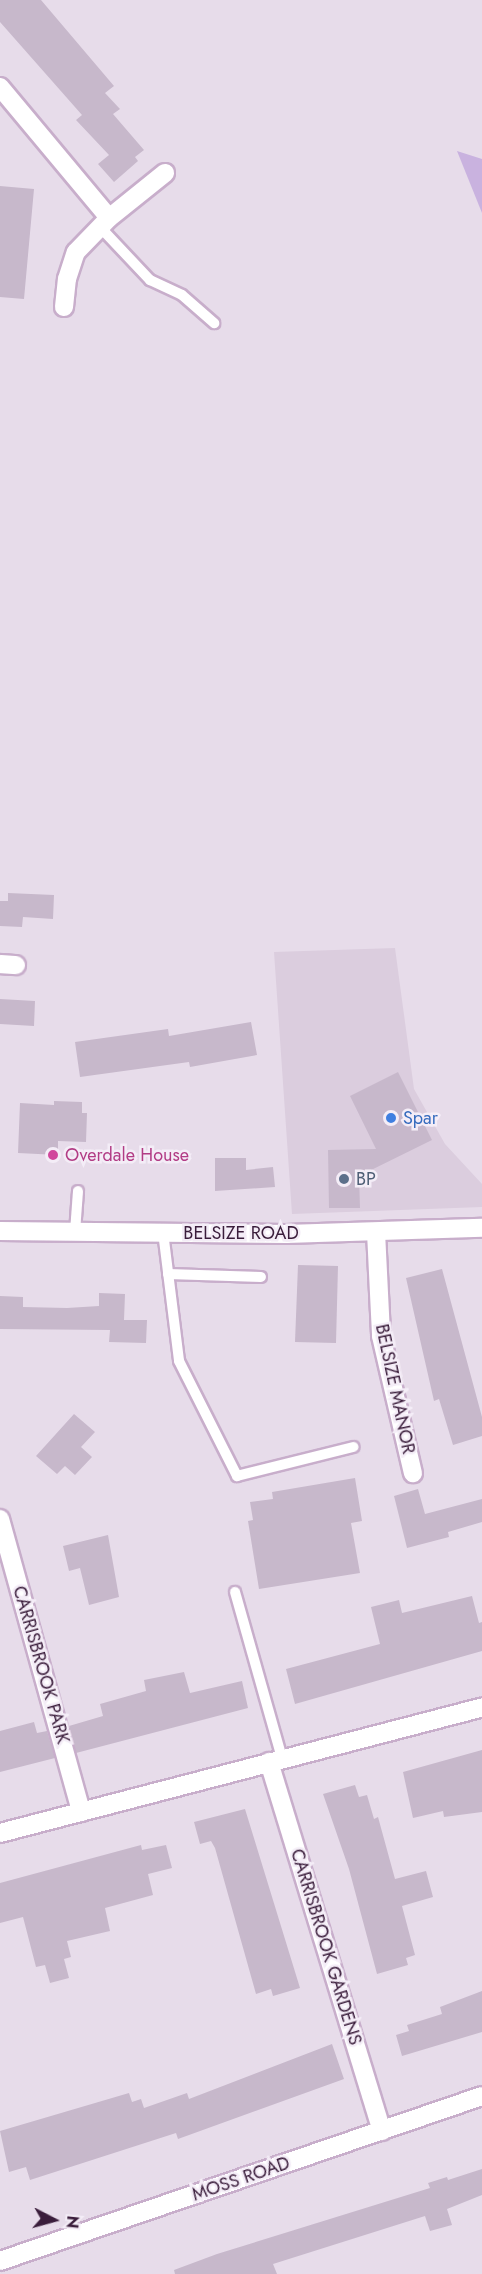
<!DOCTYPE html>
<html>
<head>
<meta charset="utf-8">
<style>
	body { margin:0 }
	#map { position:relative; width:482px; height:2274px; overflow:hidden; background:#e7dcea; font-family:Jost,sans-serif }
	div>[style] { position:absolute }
	.built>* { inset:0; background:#dbcdde }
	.green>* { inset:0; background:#c9b2df }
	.building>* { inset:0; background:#c7b8cb }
	.roads { filter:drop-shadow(2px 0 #c8aecb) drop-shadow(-2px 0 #c8aecb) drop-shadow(0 2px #c8aecb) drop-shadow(0 -2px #c8aecb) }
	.lane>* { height:10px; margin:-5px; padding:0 5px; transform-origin:5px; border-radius:5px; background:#fff }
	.street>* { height:18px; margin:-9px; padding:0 9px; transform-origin:9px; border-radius:9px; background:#fff }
	.secondary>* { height:18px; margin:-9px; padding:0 9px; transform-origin:9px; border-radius:9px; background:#fff }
	.dots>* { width:16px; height:16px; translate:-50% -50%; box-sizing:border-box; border:3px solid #f4edf7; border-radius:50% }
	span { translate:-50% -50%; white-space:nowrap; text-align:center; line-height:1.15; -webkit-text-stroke:5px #f4edf7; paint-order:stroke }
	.shop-label { font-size:18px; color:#366cbe }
	.left { translate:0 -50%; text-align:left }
	.hotel-label { font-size:18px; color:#b23c85 }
	.service-label { font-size:18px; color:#4e5e75 }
	.street-label { font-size:18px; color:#3a1d3b }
	.north { position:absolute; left:24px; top:2190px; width:60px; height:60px; -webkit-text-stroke:4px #f4edf7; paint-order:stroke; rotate:96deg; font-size:16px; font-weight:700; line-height:24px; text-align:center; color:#3a1d3b }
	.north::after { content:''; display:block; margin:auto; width:21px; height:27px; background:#3a1d3b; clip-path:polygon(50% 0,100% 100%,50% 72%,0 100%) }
</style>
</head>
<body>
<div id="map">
	<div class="built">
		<div style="clip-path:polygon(395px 948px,414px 1089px,445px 1144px,482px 1184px,482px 1207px,292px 1214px,274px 952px)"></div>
	</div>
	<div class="green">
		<div style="clip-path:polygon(457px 151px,482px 159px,482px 213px)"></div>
	</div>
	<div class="building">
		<div style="clip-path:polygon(0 0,41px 0,114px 86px,105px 93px,120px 109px,113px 114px,144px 150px,135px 157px,138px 161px,114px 182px,98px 164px,109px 155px,76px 120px,82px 115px,0 22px)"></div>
		<div style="clip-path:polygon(0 186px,34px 189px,24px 299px,0 297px)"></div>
		<div style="clip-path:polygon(8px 893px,54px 895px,53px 919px,23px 917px,22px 927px,0 926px,0 901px,8px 901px)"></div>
		<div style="clip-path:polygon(0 999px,35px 1001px,34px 1026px,0 1024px)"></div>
		<div style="clip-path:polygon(251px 1022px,257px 1055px,190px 1067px,189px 1062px,80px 1077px,75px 1042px,168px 1029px,169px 1036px)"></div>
		<div style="clip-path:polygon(398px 1072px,432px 1140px,359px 1176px,360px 1208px,329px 1208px,328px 1150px,376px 1149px,350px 1096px)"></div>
		<div style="clip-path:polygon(54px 1101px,82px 1102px,82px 1113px,87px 1113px,86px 1142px,58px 1141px,58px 1155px,18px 1153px,20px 1103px,54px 1105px)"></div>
		<div style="clip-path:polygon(215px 1158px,246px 1158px,246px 1170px,273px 1167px,275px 1187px,215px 1191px)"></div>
		<div style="clip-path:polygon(298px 1265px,338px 1266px,336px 1343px,295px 1342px)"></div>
		<div style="clip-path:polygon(442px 1269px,482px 1417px,482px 1436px,453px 1445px,439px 1399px,434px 1401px,406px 1278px)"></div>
		<div style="clip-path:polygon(99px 1293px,125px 1294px,124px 1320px,147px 1320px,146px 1343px,109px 1342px,110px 1330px,0 1329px,0 1296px,23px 1297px,23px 1307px,67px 1308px,99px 1306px)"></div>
		<div style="clip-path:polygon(74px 1414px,95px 1432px,81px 1447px,92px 1457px,75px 1475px,65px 1466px,57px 1474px,36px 1456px)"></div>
		<div style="clip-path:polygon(355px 1478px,362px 1521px,351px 1523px,360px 1573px,259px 1589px,248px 1521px,253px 1520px,250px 1502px,273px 1499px,272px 1492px)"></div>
		<div style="clip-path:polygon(418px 1489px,425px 1514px,482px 1499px,482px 1522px,448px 1532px,449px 1537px,407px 1548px,394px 1496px)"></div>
		<div style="clip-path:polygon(108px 1535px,119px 1597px,89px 1605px,80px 1568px,69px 1571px,63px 1546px)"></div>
		<div style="clip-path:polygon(472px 1596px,479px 1623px,482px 1622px,482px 1651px,295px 1704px,286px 1669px,380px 1644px,371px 1607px,399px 1600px,402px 1613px)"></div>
		<div style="clip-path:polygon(184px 1672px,190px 1693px,242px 1681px,248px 1708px,76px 1753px,69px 1726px,103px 1716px,100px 1704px,146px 1691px,144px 1680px)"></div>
		<div style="clip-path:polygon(34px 1722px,37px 1733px,47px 1731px,55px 1758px,0 1772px,0 1731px)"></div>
		<div style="clip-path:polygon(482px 1750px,482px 1812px,444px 1817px,443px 1811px,413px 1818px,403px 1772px)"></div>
		<div style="clip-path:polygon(355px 1785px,359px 1797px,367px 1795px,374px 1819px,378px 1817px,395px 1879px,426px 1871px,433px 1897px,402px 1906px,415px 1955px,406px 1958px,408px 1965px,377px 1974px,349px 1869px,323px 1794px)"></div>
		<div style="clip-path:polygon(245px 1809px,300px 1988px,273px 1996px,271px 1989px,256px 1994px,215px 1848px,211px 1841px,200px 1844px,194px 1822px)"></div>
		<div style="clip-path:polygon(141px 1845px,142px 1850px,166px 1845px,172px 1868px,148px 1874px,153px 1895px,105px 1908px,110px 1931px,67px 1941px,71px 1957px,64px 1959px,69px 1978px,50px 1983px,45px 1965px,36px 1967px,23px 1917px,0 1923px,0 1883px)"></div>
		<div style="clip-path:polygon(482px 1991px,482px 2032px,402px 2056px,396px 2035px,409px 2031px,407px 2025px,442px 2014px,440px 2007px)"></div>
		<div style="clip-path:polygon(332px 2044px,344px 2079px,178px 2139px,176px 2133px,30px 2180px,26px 2167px,9px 2172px,0 2131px,129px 2093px,132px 2102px,141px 2099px,144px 2108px,187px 2093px,189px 2099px)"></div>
		<div style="clip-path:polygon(482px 2169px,482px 2195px,447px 2209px,452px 2225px,430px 2231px,425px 2216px,273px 2264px,277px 2274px,175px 2274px,174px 2270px,217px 2254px,430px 2188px,428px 2183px,447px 2177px,448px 2180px)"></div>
	</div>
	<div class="roads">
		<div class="lane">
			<div style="left:100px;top:227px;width:73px;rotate:46.7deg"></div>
			<div style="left:150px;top:280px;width:35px;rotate:25deg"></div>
			<div style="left:182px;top:295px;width:43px;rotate:41.2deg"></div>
			<div style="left:75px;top:1232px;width:41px;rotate:-85.8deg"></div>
			<div style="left:163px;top:1232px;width:130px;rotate:82.9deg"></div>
			<div style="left:179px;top:1361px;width:129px;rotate:63.2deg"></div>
			<div style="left:237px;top:1476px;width:120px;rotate:-14deg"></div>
			<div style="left:168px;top:1274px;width:93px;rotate:1.8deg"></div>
			<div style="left:235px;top:1592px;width:173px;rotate:74.2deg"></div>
		</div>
		<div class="street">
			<div style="left:0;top:87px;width:170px;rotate:50.2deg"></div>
			<div style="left:64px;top:307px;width:28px;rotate:-84deg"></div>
			<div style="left:67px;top:279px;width:28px;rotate:-72deg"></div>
			<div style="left:76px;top:252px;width:47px;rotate:-45.9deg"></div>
			<div style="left:109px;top:218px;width:72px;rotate:-38.8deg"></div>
			<div style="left:0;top:964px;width:16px;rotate:4deg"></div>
			<div style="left:376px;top:1232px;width:104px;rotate:87.2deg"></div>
			<div style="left:381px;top:1336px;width:141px;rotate:76.9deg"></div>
			<div style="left:0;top:1519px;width:304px;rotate:74.5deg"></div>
			<div style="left:269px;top:1762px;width:386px;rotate:73deg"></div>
			<div style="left:0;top:1833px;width:498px;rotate:-14.6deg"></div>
			<div style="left:0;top:2261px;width:509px;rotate:-18.9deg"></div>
		</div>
		<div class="secondary">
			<div style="left:0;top:1231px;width:286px;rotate:0.6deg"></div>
			<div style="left:286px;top:1234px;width:196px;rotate:-1.8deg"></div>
		</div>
	</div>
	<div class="dots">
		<div style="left:391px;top:1118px;background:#3f7fe0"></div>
		<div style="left:53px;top:1155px;background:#d1479c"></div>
		<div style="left:344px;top:1179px;background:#5c6f8a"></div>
	</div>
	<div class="shop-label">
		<span class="left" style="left:403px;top:1118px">Spar</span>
	</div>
	<div class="hotel-label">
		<span class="left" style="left:65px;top:1155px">Overdale House</span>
	</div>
	<div class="service-label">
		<span class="left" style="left:356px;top:1179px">BP</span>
	</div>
	<div class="street-label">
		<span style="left:241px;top:1233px">BELSIZE ROAD</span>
		<span style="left:395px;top:1389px;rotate:78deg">BELSIZE MANOR</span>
		<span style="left:41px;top:1665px;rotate:74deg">CARRISBROOK PARK</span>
		<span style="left:326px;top:1947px;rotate:73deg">CARRISBROOK GARDENS</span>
		<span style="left:241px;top:2179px;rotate:-19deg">MOSS ROAD</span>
	</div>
	<div class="north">N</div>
</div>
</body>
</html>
